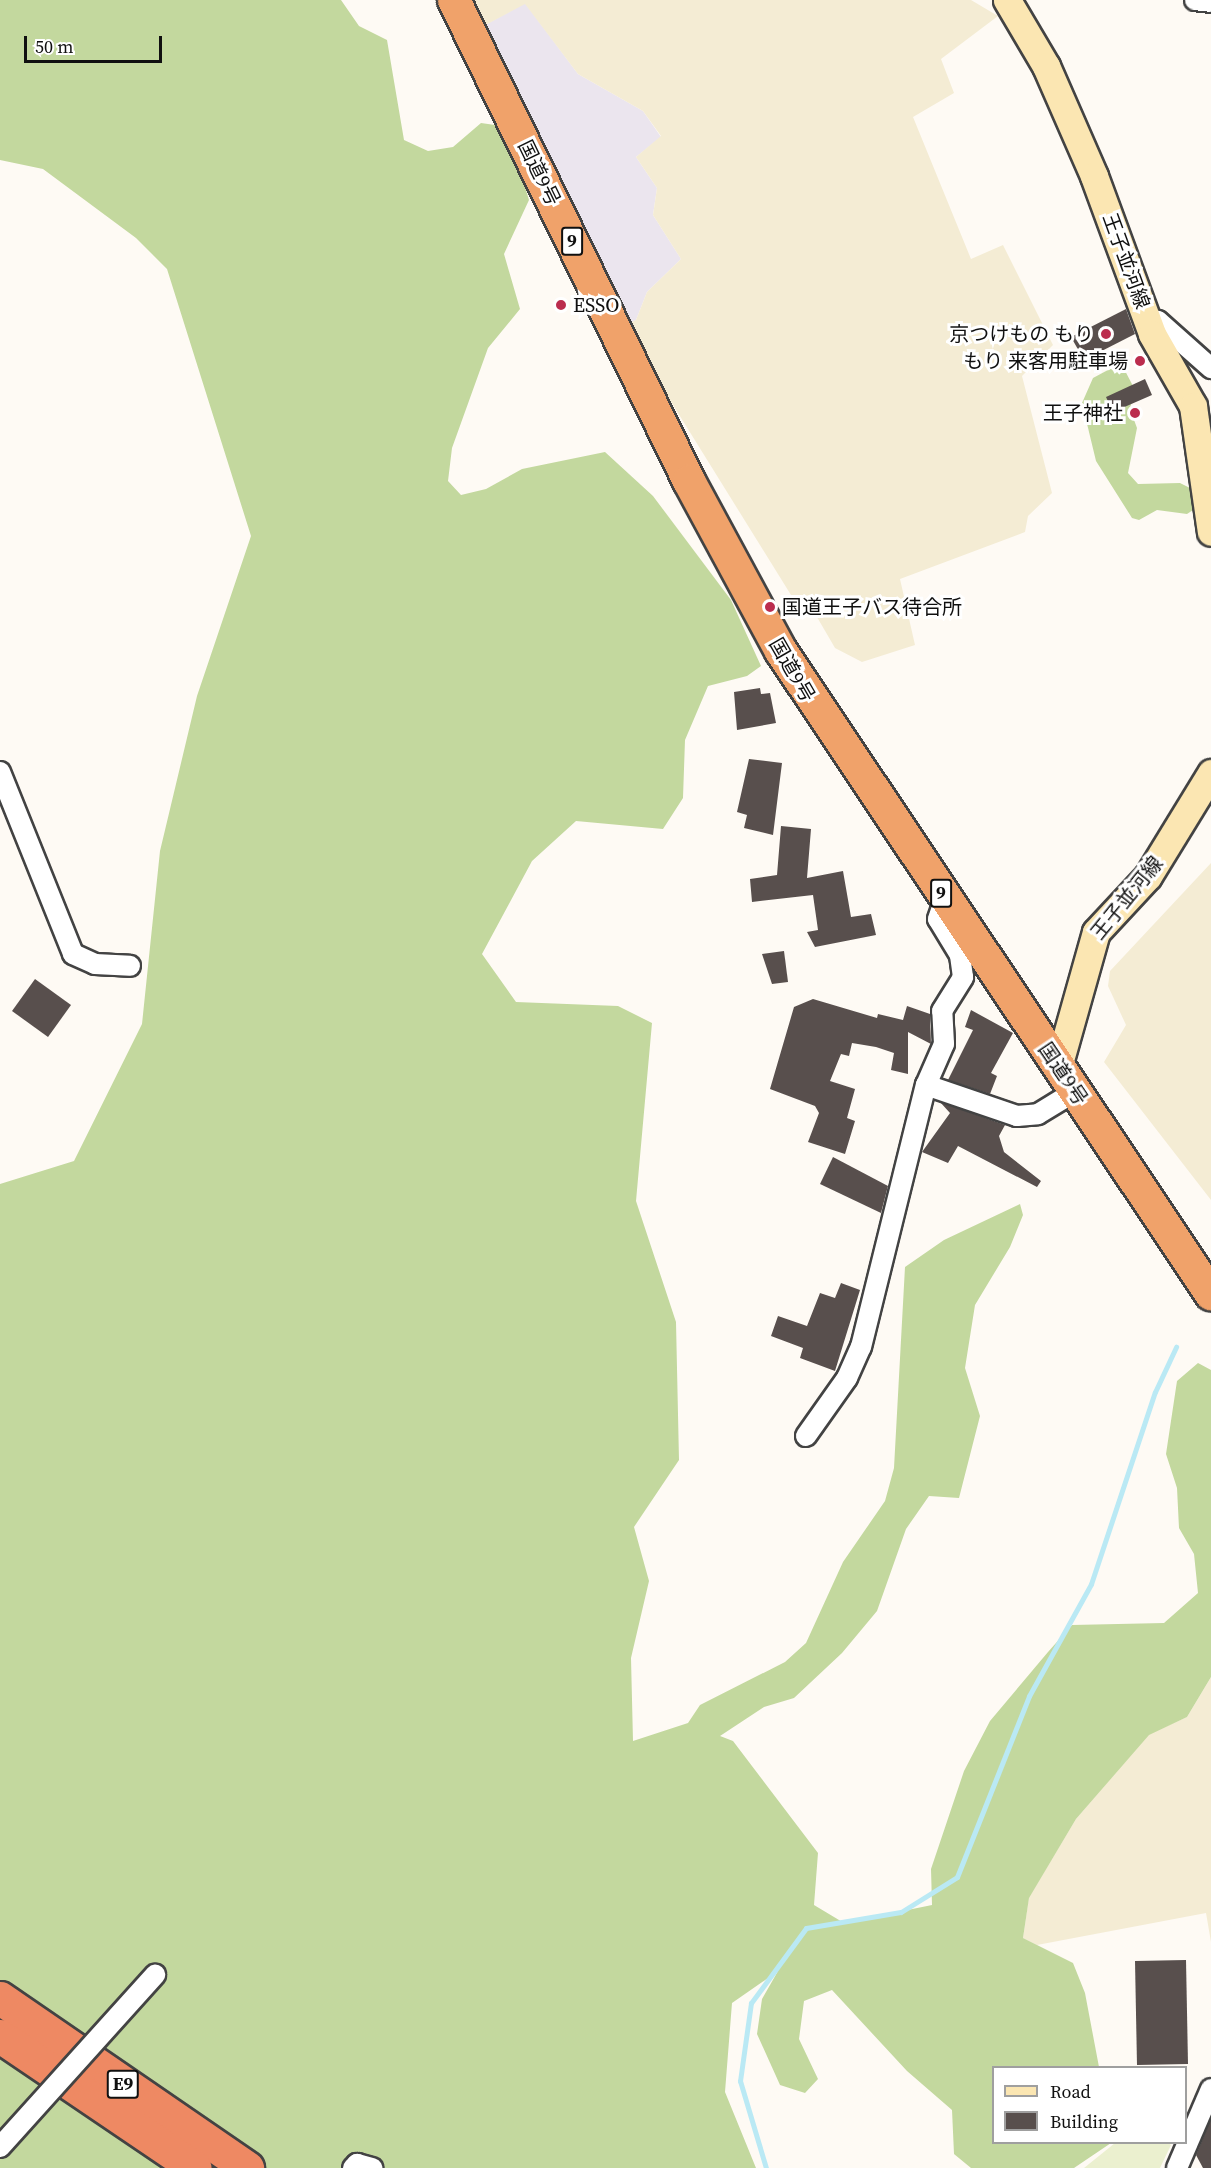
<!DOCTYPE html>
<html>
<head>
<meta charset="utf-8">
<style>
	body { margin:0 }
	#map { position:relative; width:1211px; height:2168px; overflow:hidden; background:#fefaf4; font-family:"Source Serif 4","Noto Sans JP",serif }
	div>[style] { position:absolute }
	.industrial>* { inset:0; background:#ebe5ee }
	.farmland>* { inset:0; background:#f4ecd4 }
	.forest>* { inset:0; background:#c3d89e }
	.pitch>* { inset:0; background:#ebf0cf }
	.stream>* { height:5px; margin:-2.5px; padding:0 2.5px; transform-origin:2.5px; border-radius:2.5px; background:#bae9f4 }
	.building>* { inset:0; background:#584f4d }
	.roads { filter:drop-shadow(2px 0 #434343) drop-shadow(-2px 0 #434343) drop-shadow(0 2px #434343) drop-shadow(0 -2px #434343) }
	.minor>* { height:20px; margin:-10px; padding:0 10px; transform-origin:10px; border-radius:10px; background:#fff }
	.secondary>* { height:27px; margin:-13.5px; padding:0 13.5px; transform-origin:13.5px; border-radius:13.5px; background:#fbe6b2 }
	.trunk>* { height:32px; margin:-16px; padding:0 16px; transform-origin:16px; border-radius:16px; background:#f0a26a }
	.motorway>* { height:33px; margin:-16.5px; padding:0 16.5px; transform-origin:16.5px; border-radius:16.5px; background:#ee8963 }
	.bridges { filter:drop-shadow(2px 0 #434343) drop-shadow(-2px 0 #434343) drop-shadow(0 2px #434343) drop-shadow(0 -2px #434343) }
	.minor-bridge>* { height:20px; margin:-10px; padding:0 10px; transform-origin:10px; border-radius:10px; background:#fff }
	.dots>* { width:16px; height:16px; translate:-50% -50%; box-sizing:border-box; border:3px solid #fff; border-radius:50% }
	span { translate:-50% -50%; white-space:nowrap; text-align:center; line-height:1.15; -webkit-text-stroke:6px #fff; paint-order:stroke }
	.shield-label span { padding:2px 4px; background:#fff; border:2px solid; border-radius:4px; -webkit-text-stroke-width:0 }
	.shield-label { font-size:18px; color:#101010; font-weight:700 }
	.street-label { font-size:20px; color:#101010 }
	.poi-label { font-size:20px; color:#101010 }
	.left { translate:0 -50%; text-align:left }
	.right { translate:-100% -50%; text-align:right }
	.legend { position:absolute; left:992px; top:2066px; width:195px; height:78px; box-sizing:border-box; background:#fff; border:2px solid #9f9f9f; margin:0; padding:8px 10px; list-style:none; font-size:18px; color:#101010 }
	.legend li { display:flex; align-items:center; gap:12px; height:30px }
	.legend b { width:30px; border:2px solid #9f9f9f }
	.scale { position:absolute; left:24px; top:36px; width:138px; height:27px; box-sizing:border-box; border:3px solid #101010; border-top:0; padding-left:8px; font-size:18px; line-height:21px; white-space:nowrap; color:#101010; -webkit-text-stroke:4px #fff; paint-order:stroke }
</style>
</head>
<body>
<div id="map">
	<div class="industrial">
		<div style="clip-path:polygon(525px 3px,578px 74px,643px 111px,661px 137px,636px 157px,657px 188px,653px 215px,681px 259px,647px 292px,636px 320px,624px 326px,478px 29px)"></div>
	</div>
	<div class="farmland">
		<div style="clip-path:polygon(464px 0,971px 0,998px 16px,941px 59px,954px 93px,913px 117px,971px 259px,1003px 245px,1053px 345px,1022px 376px,1052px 493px,1028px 516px,1025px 532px,900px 579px,915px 645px,862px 662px,835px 648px,810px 605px,791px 595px,624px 326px,636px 320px,647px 292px,681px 259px,653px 215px,657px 188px,636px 157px,661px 136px,643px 111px,578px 74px,525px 4px,478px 29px)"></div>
		<div style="clip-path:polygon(1211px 863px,1211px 1200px,1104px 1062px,1126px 1025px,1108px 986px,1110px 971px)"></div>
		<div style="clip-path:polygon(1211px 1677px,1211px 1942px,1206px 1913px,1037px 1945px,1023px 1938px,1029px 1897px,1076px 1819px,1149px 1734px,1187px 1717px)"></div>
	</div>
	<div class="forest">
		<div style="clip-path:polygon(0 0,341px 0,359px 26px,387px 40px,404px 140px,428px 151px,453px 147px,481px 123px,495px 125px,519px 167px,529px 200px,504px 254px,520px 309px,488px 348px,452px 448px,448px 481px,461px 495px,486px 489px,522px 469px,605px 452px,653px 496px,731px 600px,761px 666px,747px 676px,708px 686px,685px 740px,683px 798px,663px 829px,576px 821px,532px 861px,482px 954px,516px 1002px,618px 1006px,652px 1023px,636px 1201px,676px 1322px,679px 1460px,634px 1527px,649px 1581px,631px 1658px,633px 1741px,688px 1723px,700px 1705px,785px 1662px,806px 1643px,843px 1562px,885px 1501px,894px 1468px,905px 1267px,944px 1240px,1020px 1204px,1023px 1215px,1010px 1247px,975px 1305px,965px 1368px,980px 1416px,959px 1498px,929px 1496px,906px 1529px,877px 1611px,842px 1653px,794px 1698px,764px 1707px,720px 1736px,733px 1741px,818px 1853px,814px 1905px,844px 1923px,932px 1905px,931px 1869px,964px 1771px,990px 1721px,1048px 1652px,1072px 1625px,1164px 1623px,1198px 1593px,1194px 1554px,1179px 1528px,1177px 1488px,1166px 1454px,1177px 1381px,1198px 1363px,1211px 1370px,1211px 1677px,1187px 1717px,1149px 1735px,1076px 1819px,1029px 1898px,1023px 1938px,1073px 1963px,1085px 1993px,1099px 2067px,994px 2068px,994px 2142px,1111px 2143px,1074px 2168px,971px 2168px,954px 2154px,952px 2110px,907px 2071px,832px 1990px,804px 2001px,799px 2039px,818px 2079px,805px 2093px,780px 2085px,757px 2034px,762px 1999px,778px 1971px,732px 2003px,725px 2092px,756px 2168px,0 2168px,0 1184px,74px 1161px,142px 1024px,160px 851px,197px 696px,251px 536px,167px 269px,136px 238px,43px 169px,0 160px)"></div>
		<div style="clip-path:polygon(1121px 363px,1134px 388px,1130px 409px,1137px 428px,1128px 473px,1138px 484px,1180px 483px,1192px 489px,1193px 510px,1187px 514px,1157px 510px,1139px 520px,1132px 518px,1096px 461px,1082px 403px,1093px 378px)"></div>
	</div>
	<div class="pitch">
		<div style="clip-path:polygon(1115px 2143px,1167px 2142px,1171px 2145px,1160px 2168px,1084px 2168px)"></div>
	</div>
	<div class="stream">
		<div style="left:766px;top:2168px;width:91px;rotate:-106.6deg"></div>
		<div style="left:740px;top:2081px;width:79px;rotate:-82deg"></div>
		<div style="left:751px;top:2003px;width:93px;rotate:-53.7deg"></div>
		<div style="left:806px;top:1928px;width:96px;rotate:-9.6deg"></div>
		<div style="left:901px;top:1912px;width:66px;rotate:-32deg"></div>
		<div style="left:957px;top:1877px;width:195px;rotate:-68.3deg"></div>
		<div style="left:1029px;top:1696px;width:128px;rotate:-61deg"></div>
		<div style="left:1091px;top:1584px;width:202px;rotate:-71.6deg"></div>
		<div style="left:1155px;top:1392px;width:50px;rotate:-65deg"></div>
	</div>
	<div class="building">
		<div style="clip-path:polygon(1126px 309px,1135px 334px,1084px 360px,1071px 337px)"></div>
		<div style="clip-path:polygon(1145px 379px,1152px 395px,1113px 412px,1106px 397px)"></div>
		<div style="clip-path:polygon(760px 688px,761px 694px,770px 693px,776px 723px,737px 730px,734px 692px)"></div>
		<div style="clip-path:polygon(749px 759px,782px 763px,773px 835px,744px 828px,747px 815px,737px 812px)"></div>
		<div style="clip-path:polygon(781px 826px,811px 829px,807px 878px,843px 871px,851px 917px,871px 914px,876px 935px,815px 947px,807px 932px,818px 930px,813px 895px,752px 902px,750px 879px,777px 875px)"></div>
		<div style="clip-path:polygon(784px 951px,788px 982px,772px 984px,762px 954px)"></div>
		<div style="clip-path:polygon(35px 979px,71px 1005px,48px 1037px,12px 1011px)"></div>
		<div style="clip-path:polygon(813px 999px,877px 1018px,878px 1014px,903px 1020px,907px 1006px,930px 1014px,931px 1044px,908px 1032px,908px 1074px,891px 1070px,894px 1053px,876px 1047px,852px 1043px,849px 1056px,841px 1054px,830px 1081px,855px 1089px,847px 1118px,855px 1121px,845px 1154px,808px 1142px,819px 1113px,815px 1106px,770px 1089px,794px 1007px)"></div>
		<div style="clip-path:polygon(971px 1010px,1013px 1033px,991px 1073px,997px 1076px,990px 1094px,948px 1080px,973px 1030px,965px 1027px)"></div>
		<div style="clip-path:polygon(940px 1102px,1005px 1125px,999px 1136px,1004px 1152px,1041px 1181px,1037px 1187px,958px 1146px,948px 1163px,922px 1152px,950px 1113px)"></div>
		<div style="clip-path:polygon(833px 1157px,888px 1186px,881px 1213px,820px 1184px)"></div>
		<div style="clip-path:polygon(841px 1283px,860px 1290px,835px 1371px,800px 1358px,803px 1348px,771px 1336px,778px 1316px,807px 1326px,820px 1293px,835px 1298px)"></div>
		<div style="clip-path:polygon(1186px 1960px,1188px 2064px,1137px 2065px,1135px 1961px)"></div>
		<div style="clip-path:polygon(1211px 2119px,1211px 2168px,1203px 2168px,1196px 2155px)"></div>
	</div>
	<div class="roads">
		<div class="minor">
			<div style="left:1195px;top:0;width:16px;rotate:7deg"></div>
			<div style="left:1147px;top:319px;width:11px;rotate:10deg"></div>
			<div style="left:1158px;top:321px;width:71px;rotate:41.6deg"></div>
			<div style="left:0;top:772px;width:196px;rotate:68.1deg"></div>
			<div style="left:73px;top:954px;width:24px;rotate:24deg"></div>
			<div style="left:95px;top:964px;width:35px;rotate:3deg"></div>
			<div style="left:926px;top:1085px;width:96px;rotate:18.8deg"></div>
			<div style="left:1017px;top:1116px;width:21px;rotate:-5deg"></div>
			<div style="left:1038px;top:1114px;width:42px;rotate:-31.4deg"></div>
			<div style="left:806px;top:1436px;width:71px;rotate:-54.7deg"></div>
			<div style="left:847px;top:1378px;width:34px;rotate:-66deg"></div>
			<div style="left:861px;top:1347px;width:270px;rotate:-76.1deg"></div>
			<div style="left:926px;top:1085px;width:45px;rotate:-66.3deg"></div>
			<div style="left:944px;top:1044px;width:33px;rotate:-93deg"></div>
			<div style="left:942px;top:1011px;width:40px;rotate:-58deg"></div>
			<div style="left:963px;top:977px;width:22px;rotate:-98deg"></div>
			<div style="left:960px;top:955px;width:42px;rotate:-121.4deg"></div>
			<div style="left:938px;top:919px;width:21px;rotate:-71deg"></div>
			<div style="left:353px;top:2168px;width:6px;rotate:-45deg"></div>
			<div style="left:357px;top:2164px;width:16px;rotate:15deg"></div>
			<div style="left:1177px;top:2168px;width:86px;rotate:-66.7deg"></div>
		</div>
		<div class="secondary">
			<div style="left:1007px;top:0;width:77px;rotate:59.4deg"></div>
			<div style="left:1046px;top:66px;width:120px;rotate:66.4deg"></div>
			<div style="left:1094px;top:176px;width:168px;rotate:69.8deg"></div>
			<div style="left:1152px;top:334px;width:83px;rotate:60.3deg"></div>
			<div style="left:1193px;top:406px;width:127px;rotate:81.9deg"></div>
			<div style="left:1058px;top:1067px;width:140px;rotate:-74.3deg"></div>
			<div style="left:1096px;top:932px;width:76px;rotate:-47.1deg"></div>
			<div style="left:1148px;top:876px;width:121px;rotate:-58.5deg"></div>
		</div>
		<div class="trunk">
			<div style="left:454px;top:0;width:535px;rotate:63.96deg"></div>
			<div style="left:689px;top:481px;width:193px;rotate:61.6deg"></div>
			<div style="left:781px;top:651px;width:774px;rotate:56.23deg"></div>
		</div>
		<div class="motorway">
			<div style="left:0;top:1998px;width:300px;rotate:34.5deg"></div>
			<div style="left:0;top:2036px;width:235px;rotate:34.1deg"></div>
		</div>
	</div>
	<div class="bridges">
		<div class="minor-bridge">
			<div style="left:0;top:2147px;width:232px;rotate:-48deg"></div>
		</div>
	</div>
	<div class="dots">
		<div style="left:561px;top:305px;background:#bb2d4e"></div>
		<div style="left:1106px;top:334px;background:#bb2d4e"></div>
		<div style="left:1140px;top:361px;background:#bb2d4e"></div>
		<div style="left:1135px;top:413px;background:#bb2d4e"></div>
		<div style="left:770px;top:607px;background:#bb2d4e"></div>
	</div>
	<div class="shield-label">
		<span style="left:572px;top:241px">9</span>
		<span style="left:941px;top:893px">9</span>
		<span style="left:123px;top:2084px">E9</span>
	</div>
	<div class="street-label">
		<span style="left:539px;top:173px;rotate:64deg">国道9号</span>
		<span style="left:1126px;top:261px;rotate:70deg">王子並河線</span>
		<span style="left:792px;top:670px;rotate:60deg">国道9号</span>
		<span style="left:1127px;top:898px;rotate:-51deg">王子並河線</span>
		<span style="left:1063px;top:1074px;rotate:56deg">国道9号</span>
	</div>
	<div class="poi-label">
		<span class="left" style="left:573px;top:305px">ESSO</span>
		<span class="right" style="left:1094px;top:334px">京つけもの もり</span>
		<span class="right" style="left:1128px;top:361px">もり 来客用駐車場</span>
		<span class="right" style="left:1123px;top:413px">王子神社</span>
		<span class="left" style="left:782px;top:607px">国道王子バス待合所</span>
	</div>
	<ul class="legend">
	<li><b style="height:8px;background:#fbe6b2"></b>Road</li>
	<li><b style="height:16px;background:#584f4d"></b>Building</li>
	</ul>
	<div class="scale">50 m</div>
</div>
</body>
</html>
